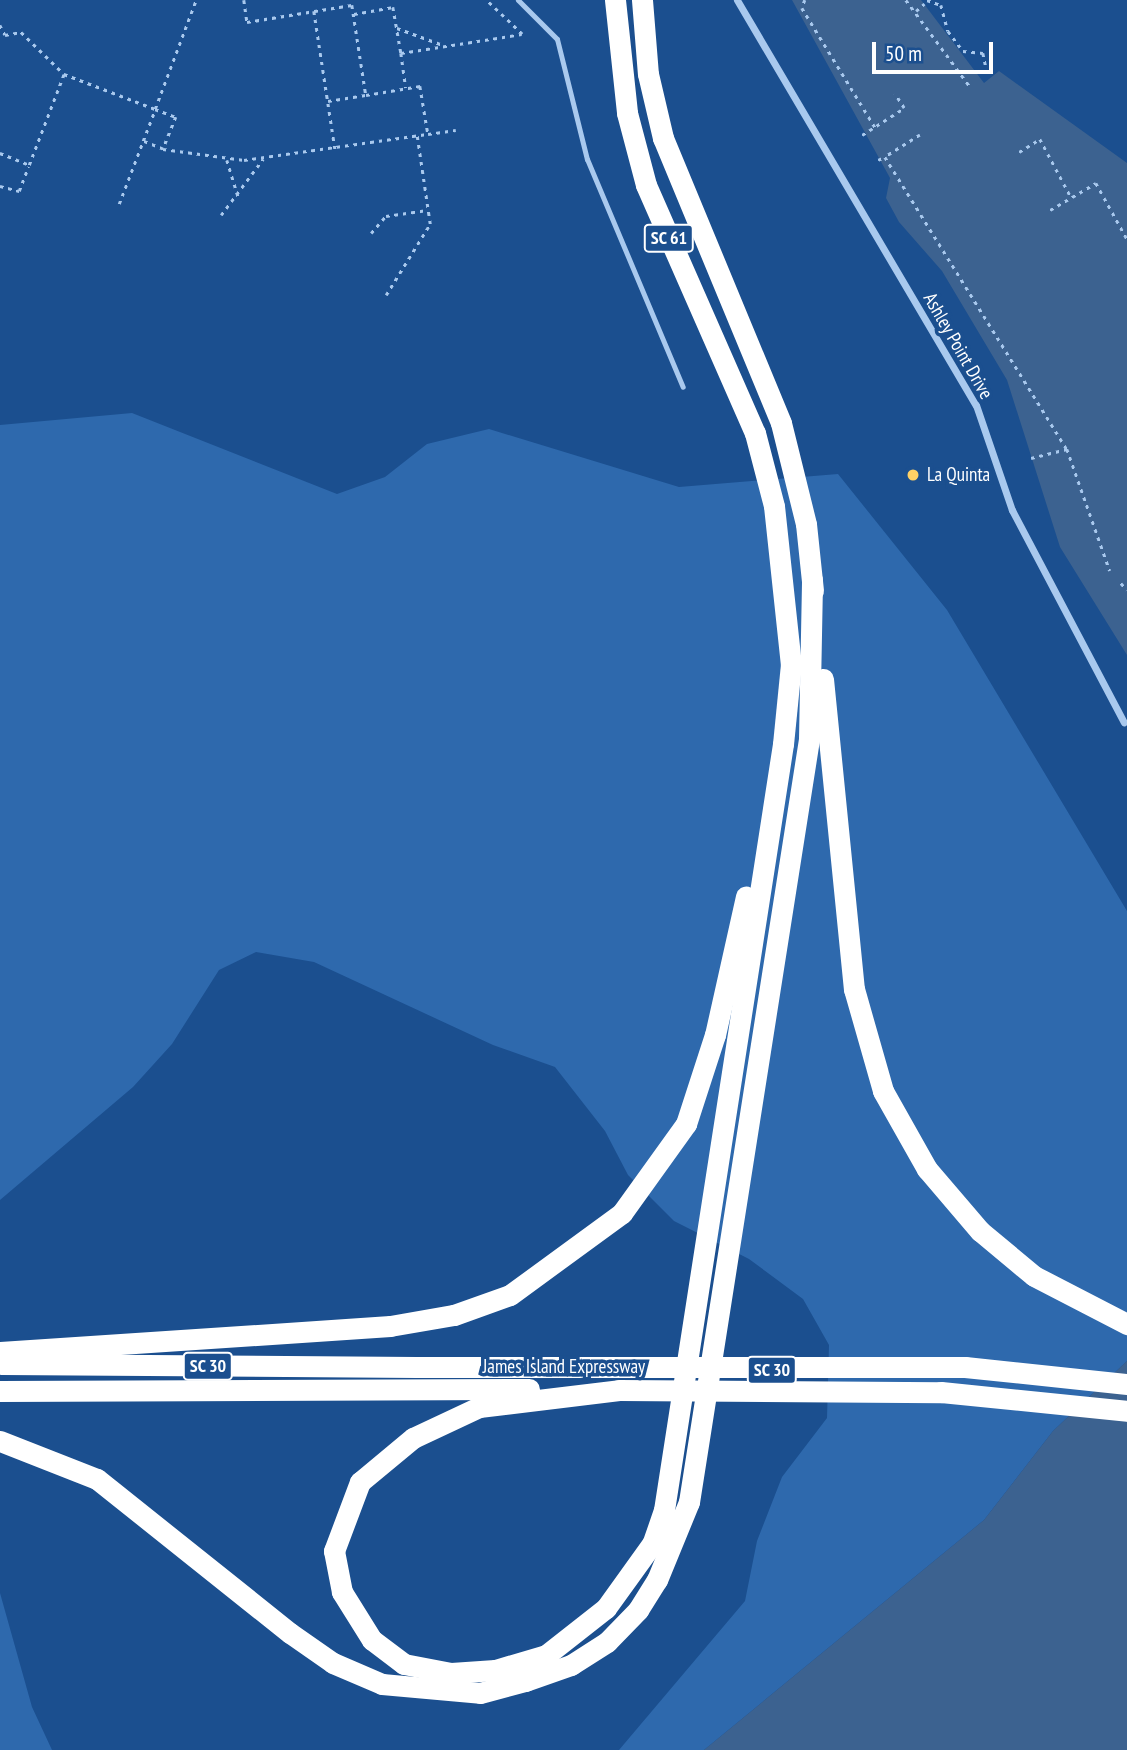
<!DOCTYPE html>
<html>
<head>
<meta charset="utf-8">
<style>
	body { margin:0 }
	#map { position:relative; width:1127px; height:1750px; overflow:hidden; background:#1b4f8f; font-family:"PT Sans Narrow",sans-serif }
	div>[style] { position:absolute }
	.green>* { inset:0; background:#2e69ad }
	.water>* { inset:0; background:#3c6290 }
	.path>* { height:2.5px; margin-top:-1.25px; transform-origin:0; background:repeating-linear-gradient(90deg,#a9c9ee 0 3.5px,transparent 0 8.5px) }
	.service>* { height:5px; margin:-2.5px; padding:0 2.5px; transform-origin:2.5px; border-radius:2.5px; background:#a9c9ee }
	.minor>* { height:7px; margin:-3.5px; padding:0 3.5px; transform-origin:3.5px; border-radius:3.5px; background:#a9c9ee }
	.motorway>* { height:21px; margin:-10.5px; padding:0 10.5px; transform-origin:10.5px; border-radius:10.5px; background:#fff }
	.motorway-bridge>* { height:21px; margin:-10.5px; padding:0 10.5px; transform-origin:10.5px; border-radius:10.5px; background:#fff }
	.dots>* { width:19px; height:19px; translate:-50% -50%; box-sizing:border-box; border:4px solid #1b4f8f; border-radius:50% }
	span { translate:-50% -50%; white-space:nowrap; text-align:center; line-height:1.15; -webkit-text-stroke:7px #1b4f8f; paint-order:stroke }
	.shield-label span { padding:2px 5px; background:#1b4f8f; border:2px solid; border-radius:5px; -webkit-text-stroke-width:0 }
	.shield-label { font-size:18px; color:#fff; font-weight:700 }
	.street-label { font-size:19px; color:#fff }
	.poi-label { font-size:19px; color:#fff }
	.left { translate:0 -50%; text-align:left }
	.scale { position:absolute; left:872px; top:42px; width:121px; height:32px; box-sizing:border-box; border:4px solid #fff; border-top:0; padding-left:9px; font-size:21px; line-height:24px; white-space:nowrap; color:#fff; -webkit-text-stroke:5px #1b4f8f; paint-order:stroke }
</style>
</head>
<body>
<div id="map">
	<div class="green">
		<div style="clip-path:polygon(132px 413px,337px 494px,385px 477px,427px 444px,489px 429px,679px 487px,838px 474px,947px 610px,1127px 911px,1127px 1361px,1053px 1431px,984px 1520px,704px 1750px,619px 1750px,745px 1601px,757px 1541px,782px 1477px,827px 1418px,829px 1345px,803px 1299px,749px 1259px,674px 1221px,628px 1175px,605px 1131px,555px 1067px,493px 1045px,314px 962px,256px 952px,219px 970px,172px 1044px,133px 1087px,0 1200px,0 425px)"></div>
		<div style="clip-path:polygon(0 1593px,32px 1707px,52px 1750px,0 1750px)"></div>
	</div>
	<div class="water">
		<div style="clip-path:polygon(792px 0,921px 0,984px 83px,999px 71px,1127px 163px,1127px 655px,1060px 547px,1007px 380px,942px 271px,899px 222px,886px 198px,890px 178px)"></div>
		<div style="clip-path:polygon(1127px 1361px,1127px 1750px,704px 1750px,984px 1520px,1053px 1431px)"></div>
	</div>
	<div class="path">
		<div style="left:244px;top:0;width:22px;rotate:82deg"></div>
		<div style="left:247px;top:22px;width:106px;rotate:-9.2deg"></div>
		<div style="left:352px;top:5px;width:91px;rotate:81.2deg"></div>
		<div style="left:366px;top:95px;width:55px;rotate:-9.5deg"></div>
		<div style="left:420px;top:86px;width:49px;rotate:80.5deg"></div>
		<div style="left:428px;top:134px;width:28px;rotate:-8deg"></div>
		<div style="left:805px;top:0;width:9px;rotate:111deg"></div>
		<div style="left:802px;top:8px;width:140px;rotate:58.5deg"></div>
		<div style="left:906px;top:0;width:109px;rotate:53.5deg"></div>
		<div style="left:927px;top:0;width:15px;rotate:20deg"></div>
		<div style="left:941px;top:5px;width:27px;rotate:75deg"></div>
		<div style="left:948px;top:31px;width:25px;rotate:53deg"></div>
		<div style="left:963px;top:51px;width:20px;rotate:6deg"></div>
		<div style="left:983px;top:53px;width:14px;rotate:78deg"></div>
		<div style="left:314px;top:11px;width:140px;rotate:81.3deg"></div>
		<div style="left:916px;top:11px;width:11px;rotate:-41deg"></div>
		<div style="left:354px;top:14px;width:40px;rotate:-10deg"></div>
		<div style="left:393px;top:7px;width:47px;rotate:80.1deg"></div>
		<div style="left:401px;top:53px;width:122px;rotate:-8.9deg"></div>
		<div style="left:522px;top:34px;width:50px;rotate:-136.6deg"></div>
		<div style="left:0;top:25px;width:11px;rotate:63deg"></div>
		<div style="left:5px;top:35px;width:16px;rotate:-11deg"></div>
		<div style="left:21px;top:32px;width:60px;rotate:44.3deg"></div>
		<div style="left:397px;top:28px;width:49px;rotate:20.3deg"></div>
		<div style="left:401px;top:53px;width:35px;rotate:82deg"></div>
		<div style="left:328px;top:101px;width:38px;rotate:-9deg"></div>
		<div style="left:862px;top:135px;width:50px;rotate:-32.7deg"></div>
		<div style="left:904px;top:108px;width:17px;rotate:-123deg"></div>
		<div style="left:920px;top:135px;width:41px;rotate:147.8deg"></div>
		<div style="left:885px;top:157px;width:344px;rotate:58.1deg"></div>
		<div style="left:163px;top:149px;width:82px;rotate:7.7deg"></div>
		<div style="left:244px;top:160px;width:185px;rotate:-8.1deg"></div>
		<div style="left:1019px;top:152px;width:25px;rotate:-32deg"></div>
		<div style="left:1040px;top:139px;width:66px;rotate:61.9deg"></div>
		<div style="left:0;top:153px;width:31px;rotate:22deg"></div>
		<div style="left:29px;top:165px;width:97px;rotate:-69deg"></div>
		<div style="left:64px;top:74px;width:97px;rotate:21deg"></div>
		<div style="left:155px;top:109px;width:116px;rotate:-69.4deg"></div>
		<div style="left:227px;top:160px;width:39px;rotate:73deg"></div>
		<div style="left:878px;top:160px;width:8px;rotate:-23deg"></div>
		<div style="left:0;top:186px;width:20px;rotate:15deg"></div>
		<div style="left:19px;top:191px;width:26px;rotate:-69deg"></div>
		<div style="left:119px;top:204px;width:67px;rotate:-69.1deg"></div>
		<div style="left:143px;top:141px;width:34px;rotate:-69deg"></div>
		<div style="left:155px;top:109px;width:22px;rotate:21deg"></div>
		<div style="left:176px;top:117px;width:35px;rotate:112deg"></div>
		<div style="left:163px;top:149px;width:22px;rotate:-158deg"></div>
		<div style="left:1050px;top:210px;width:53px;rotate:-30.4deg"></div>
		<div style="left:1096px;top:183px;width:64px;rotate:61deg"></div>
		<div style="left:221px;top:215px;width:70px;rotate:-53.1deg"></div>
		<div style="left:371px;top:233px;width:23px;rotate:-49deg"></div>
		<div style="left:386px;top:216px;width:42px;rotate:-8.1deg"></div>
		<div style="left:386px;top:295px;width:84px;rotate:-58.2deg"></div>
		<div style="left:430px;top:224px;width:89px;rotate:-98.4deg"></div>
		<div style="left:1031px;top:458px;width:37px;rotate:-14deg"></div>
		<div style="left:1067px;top:449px;width:129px;rotate:70.6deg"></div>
		<div style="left:1121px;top:583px;width:9px;rotate:49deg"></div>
	</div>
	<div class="service">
		<div style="left:518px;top:0;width:55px;rotate:45deg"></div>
		<div style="left:557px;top:39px;width:124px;rotate:76deg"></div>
		<div style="left:587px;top:159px;width:247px;rotate:67.2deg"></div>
	</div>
	<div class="minor">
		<div style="left:737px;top:0;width:470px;rotate:59.5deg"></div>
		<div style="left:976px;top:405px;width:111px;rotate:71.1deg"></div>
		<div style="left:1012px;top:510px;width:240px;rotate:62.2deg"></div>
	</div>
	<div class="motorway">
		<div style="left:615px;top:0;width:114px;rotate:83.9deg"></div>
		<div style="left:627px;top:113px;width:74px;rotate:75.2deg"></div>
		<div style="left:646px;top:185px;width:271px;rotate:66.3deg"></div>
		<div style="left:755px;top:433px;width:75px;rotate:75.4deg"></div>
		<div style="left:774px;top:506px;width:159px;rotate:83.9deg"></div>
		<div style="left:791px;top:664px;width:80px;rotate:95.7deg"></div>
		<div style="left:783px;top:744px;width:775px;rotate:98.83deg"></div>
		<div style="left:664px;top:1510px;width:36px;rotate:109deg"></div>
		<div style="left:652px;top:1544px;width:79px;rotate:125.7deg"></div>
		<div style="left:606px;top:1608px;width:76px;rotate:141.9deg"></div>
		<div style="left:546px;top:1655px;width:53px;rotate:163.6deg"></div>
		<div style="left:495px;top:1670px;width:44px;rotate:176.1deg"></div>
		<div style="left:451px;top:1673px;width:48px;rotate:-169.2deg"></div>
		<div style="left:404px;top:1664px;width:40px;rotate:-143deg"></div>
		<div style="left:372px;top:1640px;width:57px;rotate:-122deg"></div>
		<div style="left:342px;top:1592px;width:42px;rotate:-101deg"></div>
		<div style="left:334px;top:1551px;width:74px;rotate:-69.4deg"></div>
		<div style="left:360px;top:1482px;width:69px;rotate:-39.7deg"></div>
		<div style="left:413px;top:1438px;width:73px;rotate:-25.2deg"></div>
		<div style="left:479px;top:1407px;width:141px;rotate:-6.9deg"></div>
		<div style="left:642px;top:0;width:74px;rotate:85.4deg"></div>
		<div style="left:648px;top:74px;width:66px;rotate:76.8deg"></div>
		<div style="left:663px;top:138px;width:308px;rotate:67.5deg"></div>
		<div style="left:781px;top:423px;width:104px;rotate:76.1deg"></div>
		<div style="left:806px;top:524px;width:67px;rotate:84deg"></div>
		<div style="left:823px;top:679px;width:312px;rotate:84.3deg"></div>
		<div style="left:854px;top:989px;width:106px;rotate:74.1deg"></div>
		<div style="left:883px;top:1091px;width:90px;rotate:60.6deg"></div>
		<div style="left:927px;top:1169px;width:82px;rotate:49.5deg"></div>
		<div style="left:980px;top:1231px;width:70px;rotate:39.8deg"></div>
		<div style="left:1034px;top:1276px;width:105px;rotate:27.3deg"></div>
		<div style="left:0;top:1352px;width:391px;rotate:-3.8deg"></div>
		<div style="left:390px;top:1326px;width:65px;rotate:-9.8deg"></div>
		<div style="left:454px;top:1315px;width:59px;rotate:-19.7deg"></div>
		<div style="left:510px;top:1295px;width:139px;rotate:-36.2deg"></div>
		<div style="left:622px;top:1213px;width:110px;rotate:-54.3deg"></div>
		<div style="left:686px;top:1124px;width:94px;rotate:-72deg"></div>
		<div style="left:715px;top:1035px;width:142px;rotate:-77.4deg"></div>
		<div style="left:2px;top:1364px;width:414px;rotate:0.4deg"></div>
		<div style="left:0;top:1391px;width:529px;rotate:-0.22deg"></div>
		<div style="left:0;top:1441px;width:104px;rotate:21.4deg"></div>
		<div style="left:97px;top:1479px;width:247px;rotate:38.6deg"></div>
		<div style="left:290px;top:1633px;width:52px;rotate:34.9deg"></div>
		<div style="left:333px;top:1663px;width:53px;rotate:23.2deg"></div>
		<div style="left:382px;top:1684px;width:98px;rotate:5.2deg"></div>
		<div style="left:480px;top:1693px;width:47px;rotate:-14.9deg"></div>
		<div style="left:525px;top:1681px;width:49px;rotate:-19.2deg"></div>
		<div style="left:571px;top:1665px;width:43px;rotate:-32.6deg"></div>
		<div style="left:607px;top:1642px;width:45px;rotate:-45.9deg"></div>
		<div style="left:638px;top:1610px;width:36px;rotate:-58deg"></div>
		<div style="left:657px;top:1580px;width:84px;rotate:-67.7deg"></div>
		<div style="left:689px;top:1502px;width:772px;rotate:-81.06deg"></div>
		<div style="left:809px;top:739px;width:159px;rotate:-88.9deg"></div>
	</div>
	<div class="motorway-bridge">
		<div style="left:416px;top:1367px;width:549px"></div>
		<div style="left:965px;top:1367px;width:163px;rotate:6deg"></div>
		<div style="left:619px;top:1390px;width:322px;rotate:0.4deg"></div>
		<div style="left:941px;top:1392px;width:187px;rotate:5.8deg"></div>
	</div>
	<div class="dots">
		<div style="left:913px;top:475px;background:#ffd166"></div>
	</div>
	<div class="shield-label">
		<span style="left:669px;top:238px">SC 61</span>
		<span style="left:208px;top:1366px">SC 30</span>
		<span style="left:772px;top:1370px">SC 30</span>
	</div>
	<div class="street-label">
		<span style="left:958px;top:346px;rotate:60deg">Ashley Point Drive</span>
		<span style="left:564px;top:1367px">James Island Expressway</span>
	</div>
	<div class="poi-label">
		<span class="left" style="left:927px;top:475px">La Quinta</span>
	</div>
	<div class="scale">50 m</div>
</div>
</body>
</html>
